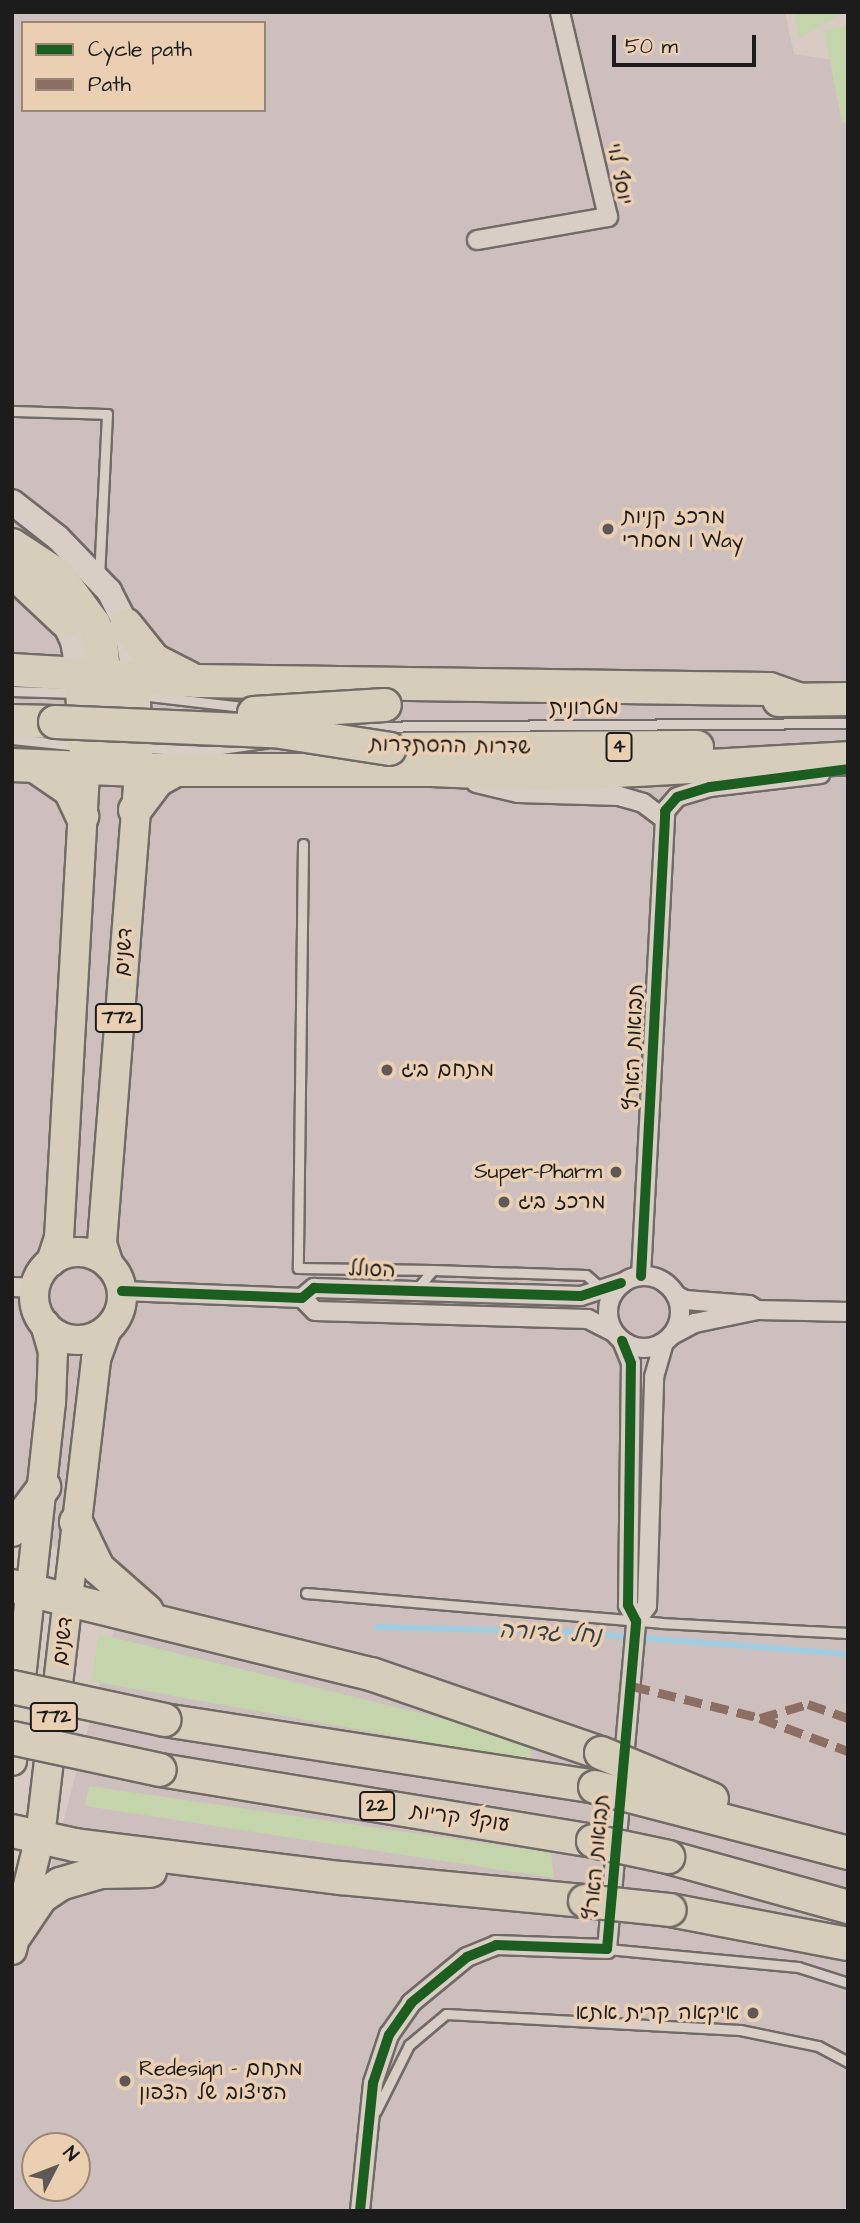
<!DOCTYPE html>
<html>
<head>
<meta charset="utf-8">
<style>
	body { margin:0 }
	#map { position:relative; width:860px; height:2223px; overflow:hidden; background:#d8cbc4; font-family:"Architects Daughter","Playpen Sans Hebrew",sans-serif }
	div>[style] { position:absolute }
	.built>* { inset:0; background:#cebfbf }
	.green>* { inset:0; background:#c4d4ab }
	.stream>* { height:6px; margin:-3px; padding:0 3px; transform-origin:3px; border-radius:3px; background:#a1cde0 }
	.roads { filter:drop-shadow(2px 0 #716b68) drop-shadow(-2px 0 #716b68) drop-shadow(0 2px #716b68) drop-shadow(0 -2px #716b68) }
	.lane>* { height:9px; margin:-4.5px; padding:0 4.5px; transform-origin:4.5px; border-radius:4.5px; background:#d8cec5 }
	.street>* { height:18px; margin:-9px; padding:0 9px; transform-origin:9px; border-radius:9px; background:#d8cec5 }
	.street>.ring { margin:-9px; padding:0; box-sizing:content-box; background:none; border:18px solid #d8cec5; border-radius:50% }
	.secondary>* { height:24px; margin:-12px; padding:0 12px; transform-origin:12px; border-radius:12px; background:#d8cec5 }
	.primary>* { height:28px; margin:-14px; padding:0 14px; transform-origin:14px; border-radius:14px; background:#d7cdbb }
	.primary>.ring { margin:-14px; padding:0; box-sizing:content-box; background:none; border:28px solid #d7cdbb; border-radius:50% }
	.highway>* { height:32px; margin:-16px; padding:0 16px; transform-origin:16px; border-radius:16px; background:#d7cdbb }
	.bridges { filter:drop-shadow(2px 0 #716b68) drop-shadow(-2px 0 #716b68) drop-shadow(0 2px #716b68) drop-shadow(0 -2px #716b68) }
	.highway-bridge>* { height:32px; margin:-16px; padding:0 16px; transform-origin:16px; border-radius:16px; background:#d7cdbb }
	.quiet>* { height:9px; margin-top:-4.5px; transform-origin:0; background:repeating-linear-gradient(90deg,#8d6e63 0 18px,transparent 0 27px) }
	.cycleway>* { height:10px; margin:-5px; padding:0 5px; transform-origin:5px; border-radius:5px; background:#1b5e20 }
	.dots>* { width:19px; height:19px; translate:-50% -50%; box-sizing:border-box; border:4px solid #ebcfb2; border-radius:50% }
	span { translate:-50% -50%; white-space:nowrap; text-align:center; line-height:1.15; -webkit-text-stroke:7px #ebcfb2; paint-order:stroke }
	.shield-label span { padding:2px 5px; background:#ebcfb2; border:2px solid; border-radius:5px; -webkit-text-stroke-width:0 }
	.shield-label { font-size:19px; color:#1c1c1c; font-weight:700 }
	.street-label { font-size:21px; color:#1c1c1c }
	.poi-label { font-size:21px; color:#1c1c1c }
	.left { translate:0 -50%; text-align:left }
	.right { translate:-100% -50%; text-align:right }
	.water-label { font-size:23px; color:#324046; font-style:italic }
	.frame { position:absolute; inset:0; border:14px solid #1c1c1c; pointer-events:none }
	.legend { position:absolute; left:21px; top:21px; width:245px; height:91px; box-sizing:border-box; background:#ebcfb2; border:2px solid #988776; margin:0; padding:9px 12px; list-style:none; font-size:21px; color:#1c1c1c }
	.legend li { display:flex; align-items:center; gap:14px; height:35px }
	.legend b { width:35px; border:2px solid #988776 }
	.north { position:absolute; left:21px; top:2132px; width:70px; height:70px; box-sizing:border-box; background:#ebcfb2; border:2px solid #988776; border-radius:50%; rotate:48deg; font-size:19px; font-weight:700; line-height:28px; text-align:center; color:#1c1c1c }
	.north::after { content:''; display:block; margin:auto; width:24px; height:32px; background:#5e5957; clip-path:polygon(50% 0,100% 100%,50% 72%,0 100%) }
	.scale { position:absolute; left:612px; top:35px; width:144px; height:32px; box-sizing:border-box; border:4px solid #1c1c1c; border-top:0; padding-left:9px; font-size:21px; line-height:24px; white-space:nowrap; color:#1c1c1c; -webkit-text-stroke:5px #ebcfb2; paint-order:stroke }
</style>
</head>
<body>
<div id="map">
	<div class="built">
		<div style="clip-path:polygon(evenodd,12px 12px,785px 12px,794px 54px,848px 62px,848px 2211px,12px 2211px,12px 1916px,37px 1920px,123px 1596px,126px 1568px,12px 1533px,12px 12px,23px 23px,264px 23px,264px 110px,23px 110px,23px 23px,12px 12px,35px 2146px,77px 2146px,77px 2188px,35px 2188px,35px 2146px)"></div>
	</div>
	<div class="green">
		<div style="clip-path:polygon(794px 12px,841px 12px,841px 14px,799px 38px)"></div>
		<div style="clip-path:polygon(848px 26px,848px 122px,842px 123px,824px 30px)"></div>
		<div style="clip-path:polygon(99px 1634px,529px 1740px,532px 1761px,91px 1681px)"></div>
		<div style="clip-path:polygon(89px 1786px,551px 1853px,554px 1878px,85px 1806px)"></div>
	</div>
	<div class="stream">
		<div style="left:377px;top:1627px;width:190px;rotate:1.5deg"></div>
		<div style="left:567px;top:1632px;width:282px;rotate:4.5deg"></div>
	</div>
	<div class="roads">
		<div class="lane">
			<div style="left:12px;top:411px;width:95px;rotate:1.8deg"></div>
			<div style="left:107px;top:414px;width:161px;rotate:92.8deg"></div>
			<div style="left:12px;top:691px;width:65px;rotate:1.8deg"></div>
			<div style="left:140px;top:695px;width:112px;rotate:6.7deg"></div>
			<div style="left:339px;top:727px;width:509px;rotate:-0.45deg"></div>
			<div style="left:12px;top:739px;width:68px;rotate:5.9deg"></div>
			<div style="left:143px;top:748px;width:64px;rotate:2.7deg"></div>
			<div style="left:207px;top:751px;width:59px;rotate:-7.9deg"></div>
			<div style="left:303px;top:844px;width:424px;rotate:90.7deg"></div>
			<div style="left:298px;top:1268px;width:135px;rotate:0.8deg"></div>
			<div style="left:416px;top:1290px;width:26px;rotate:-50deg"></div>
			<div style="left:433px;top:1270px;width:153px;rotate:1.9deg"></div>
			<div style="left:586px;top:1275px;width:23px;rotate:41deg"></div>
			<div style="left:306px;top:1593px;width:356px;rotate:4.8deg"></div>
			<div style="left:661px;top:1623px;width:187px;rotate:3.1deg"></div>
			<div style="left:607px;top:1949px;width:192px;rotate:5.4deg"></div>
			<div style="left:798px;top:1967px;width:52px;rotate:17.7deg"></div>
			<div style="left:376px;top:2111px;width:74px;rotate:-63.4deg"></div>
			<div style="left:409px;top:2045px;width:48px;rotate:-40deg"></div>
			<div style="left:446px;top:2014px;width:294px;rotate:3.1deg"></div>
			<div style="left:740px;top:2030px;width:80px;rotate:11.6deg"></div>
			<div style="left:818px;top:2046px;width:34px;rotate:28deg"></div>
		</div>
		<div class="street">
			<div style="left:477px;top:240px;width:133px;rotate:-10deg"></div>
			<div style="left:608px;top:217px;width:211px;rotate:-103.2deg"></div>
			<div style="left:476px;top:783px;width:43px;rotate:13.4deg"></div>
			<div style="left:518px;top:793px;width:101px;rotate:1.7deg"></div>
			<div style="left:619px;top:796px;width:25px;rotate:16deg"></div>
			<div style="left:643px;top:803px;width:26px;rotate:37deg"></div>
			<div class="ring" style="left:608px;top:1276px;width:54px;height:54px"></div>
			<div style="left:641px;top:1276px;width:466px;rotate:-87deg"></div>
			<div style="left:665px;top:811px;width:18px;rotate:-49deg"></div>
			<div style="left:677px;top:797px;width:34px;rotate:-17deg"></div>
			<div style="left:710px;top:787px;width:111px;rotate:-6.7deg"></div>
			<div style="left:12px;top:1287px;width:23px;rotate:2deg"></div>
			<div style="left:122px;top:1291px;width:180px;rotate:2.2deg"></div>
			<div style="left:302px;top:1298px;width:16px;rotate:-40deg"></div>
			<div style="left:314px;top:1288px;width:267px;rotate:1.7deg"></div>
			<div style="left:581px;top:1296px;width:42px;rotate:-18deg"></div>
			<div style="left:676px;top:1295px;width:10px;rotate:29deg"></div>
			<div style="left:685px;top:1300px;width:64px;rotate:4.5deg"></div>
			<div style="left:749px;top:1305px;width:9px;rotate:32deg"></div>
			<div style="left:302px;top:1298px;width:18px;rotate:45deg"></div>
			<div style="left:315px;top:1311px;width:273px;rotate:1.7deg"></div>
			<div style="left:588px;top:1319px;width:29px;rotate:27deg"></div>
			<div style="left:672px;top:1335px;width:26px;rotate:-28deg"></div>
			<div style="left:695px;top:1323px;width:63px;rotate:-11.8deg"></div>
			<div style="left:757px;top:1310px;width:91px;rotate:1.3deg"></div>
			<div style="left:636px;top:1621px;width:19px;rotate:-54deg"></div>
			<div style="left:647px;top:1606px;width:229px;rotate:-88.2deg"></div>
			<div style="left:654px;top:1377px;width:35px;rotate:-74deg"></div>
			<div style="left:360px;top:2211px;width:129px;rotate:-84.2deg"></div>
			<div style="left:373px;top:2083px;width:51px;rotate:-71.6deg"></div>
			<div style="left:389px;top:2035px;width:39px;rotate:-55deg"></div>
			<div style="left:411px;top:2003px;width:72px;rotate:-39.4deg"></div>
			<div style="left:467px;top:1957px;width:31px;rotate:-22deg"></div>
			<div style="left:496px;top:1945px;width:111px;rotate:2.1deg"></div>
			<div style="left:607px;top:1949px;width:329px;rotate:-84.9deg"></div>
			<div style="left:636px;top:1621px;width:18px;rotate:-117deg"></div>
			<div style="left:628px;top:1605px;width:242px;rotate:-89.3deg"></div>
			<div style="left:631px;top:1363px;width:24px;rotate:-112deg"></div>
		</div>
		<div class="secondary">
			<div style="left:12px;top:502px;width:58px;rotate:38deg"></div>
			<div style="left:58px;top:538px;width:74px;rotate:46.1deg"></div>
			<div style="left:109px;top:591px;width:38px;rotate:63deg"></div>
			<div style="left:126px;top:625px;width:55px;rotate:80.5deg"></div>
			<div style="left:57px;top:607px;width:38px;rotate:65deg"></div>
			<div style="left:73px;top:641px;width:35px;rotate:80deg"></div>
		</div>
		<div class="primary">
			<div class="ring" style="left:34px;top:1252px;width:60px;height:60px"></div>
			<div style="left:51px;top:1262px;width:25px;rotate:-72deg"></div>
			<div style="left:59px;top:1238px;width:471px;rotate:-86.8deg"></div>
			<div style="left:85px;top:768px;width:93px;rotate:-93.7deg"></div>
			<div style="left:109px;top:1265px;width:23px;rotate:-108deg"></div>
			<div style="left:102px;top:1243px;width:474px;rotate:-85.5deg"></div>
			<div style="left:139px;top:770px;width:91px;rotate:-92.5deg"></div>
			<div style="left:12px;top:1761px;width:360px;rotate:-83.8deg"></div>
			<div style="left:51px;top:1403px;width:51px;rotate:-87.8deg"></div>
			<div style="left:53px;top:1352px;width:29px;rotate:-106deg"></div>
			<div style="left:12px;top:1950px;width:116px;rotate:-76.1deg"></div>
			<div style="left:40px;top:1837px;width:481px;rotate:-83.3deg"></div>
			<div style="left:96px;top:1359px;width:30px;rotate:-70deg"></div>
		</div>
		<div class="highway">
			<div style="left:12px;top:545px;width:55px;rotate:33.1deg"></div>
			<div style="left:58px;top:575px;width:61px;rotate:53.7deg"></div>
			<div style="left:94px;top:624px;width:20px;rotate:70deg"></div>
			<div style="left:101px;top:643px;width:105px;rotate:84deg"></div>
			<div style="left:112px;top:747px;width:24px;rotate:52deg"></div>
			<div style="left:127px;top:766px;width:13px;rotate:18deg"></div>
			<div style="left:12px;top:571px;width:73px;rotate:43.3deg"></div>
			<div style="left:126px;top:625px;width:45px;rotate:51.3deg"></div>
			<div style="left:154px;top:660px;width:39px;rotate:27deg"></div>
			<div style="left:12px;top:670px;width:185px;rotate:3.4deg"></div>
			<div style="left:197px;top:681px;width:572px;rotate:0.8deg"></div>
			<div style="left:769px;top:689px;width:31px;rotate:19deg"></div>
			<div style="left:779px;top:700px;width:69px;rotate:-0.8deg"></div>
			<div style="left:12px;top:721px;width:43px;rotate:1.3deg"></div>
			<div style="left:405px;top:749px;width:292px;rotate:-0.4deg"></div>
			<div style="left:12px;top:765px;width:127px;rotate:2.3deg"></div>
			<div style="left:139px;top:770px;width:293px"></div>
			<div style="left:432px;top:770px;width:115px;rotate:2.5deg"></div>
			<div style="left:547px;top:775px;width:301px;rotate:-3.2deg"></div>
			<div style="left:35px;top:766px;width:42px;rotate:34.4deg"></div>
			<div style="left:70px;top:790px;width:29px;rotate:65deg"></div>
			<div style="left:135px;top:810px;width:38px;rotate:-53deg"></div>
			<div style="left:158px;top:780px;width:21px;rotate:-29deg"></div>
			<div style="left:76px;top:1522px;width:51px;rotate:64.4deg"></div>
			<div style="left:98px;top:1568px;width:65px;rotate:41.3deg"></div>
			<div style="left:12px;top:1530px;width:54px;rotate:-53.3deg"></div>
			<div style="left:12px;top:1586px;width:370px;rotate:13.8deg"></div>
			<div style="left:371px;top:1674px;width:243px;rotate:19deg"></div>
			<div style="left:164px;top:1720px;width:436px;rotate:8.8deg"></div>
			<div style="left:160px;top:1770px;width:439px;rotate:9.3deg"></div>
			<div style="left:12px;top:1831px;width:65px;rotate:12.5deg"></div>
			<div style="left:75px;top:1845px;width:268px;rotate:7.1deg"></div>
			<div style="left:341px;top:1878px;width:245px;rotate:5.4deg"></div>
			<div style="left:668px;top:1857px;width:187px;rotate:15.5deg"></div>
			<div style="left:670px;top:1910px;width:181px;rotate:10.8deg"></div>
			<div style="left:16px;top:1934px;width:45px;rotate:-56deg"></div>
			<div style="left:41px;top:1897px;width:23px;rotate:-34deg"></div>
			<div style="left:60px;top:1884px;width:43px;rotate:-16.3deg"></div>
			<div style="left:101px;top:1872px;width:49px;rotate:-1.2deg"></div>
		</div>
	</div>
	<div class="bridges">
		<div class="highway-bridge">
			<div style="left:254px;top:713px;width:131px;rotate:-3.5deg"></div>
			<div style="left:55px;top:722px;width:219px;rotate:2.4deg"></div>
			<div style="left:274px;top:731px;width:117px;rotate:8.8deg"></div>
			<div style="left:12px;top:1687px;width:156px;rotate:12.2deg"></div>
			<div style="left:12px;top:1738px;width:151px;rotate:12.2deg"></div>
			<div style="left:601px;top:1753px;width:120px;rotate:22.5deg"></div>
			<div style="left:595px;top:1787px;width:261px;rotate:14.6deg"></div>
			<div style="left:593px;top:1841px;width:77px;rotate:12deg"></div>
			<div style="left:585px;top:1901px;width:85px;rotate:6deg"></div>
		</div>
	</div>
	<div class="quiet">
		<div style="left:632px;top:1686px;width:132px;rotate:14deg"></div>
		<div style="left:760px;top:1718px;width:94px;rotate:20.6deg"></div>
		<div style="left:760px;top:1718px;width:50px;rotate:-16.3deg"></div>
		<div style="left:808px;top:1704px;width:42px;rotate:19.3deg"></div>
	</div>
	<div class="cycleway">
		<div style="left:641px;top:1276px;width:466px;rotate:-87deg"></div>
		<div style="left:665px;top:811px;width:18px;rotate:-49deg"></div>
		<div style="left:677px;top:797px;width:34px;rotate:-17deg"></div>
		<div style="left:710px;top:787px;width:139px;rotate:-7.4deg"></div>
		<div style="left:122px;top:1291px;width:180px;rotate:2.2deg"></div>
		<div style="left:302px;top:1298px;width:16px;rotate:-40deg"></div>
		<div style="left:314px;top:1288px;width:267px;rotate:1.7deg"></div>
		<div style="left:581px;top:1296px;width:42px;rotate:-18deg"></div>
		<div style="left:360px;top:2211px;width:129px;rotate:-84.2deg"></div>
		<div style="left:373px;top:2083px;width:51px;rotate:-71.6deg"></div>
		<div style="left:389px;top:2035px;width:39px;rotate:-55deg"></div>
		<div style="left:411px;top:2003px;width:72px;rotate:-39.4deg"></div>
		<div style="left:467px;top:1957px;width:31px;rotate:-22deg"></div>
		<div style="left:496px;top:1945px;width:111px;rotate:2.1deg"></div>
		<div style="left:607px;top:1949px;width:329px;rotate:-84.9deg"></div>
		<div style="left:636px;top:1621px;width:18px;rotate:-117deg"></div>
		<div style="left:628px;top:1605px;width:242px;rotate:-89.3deg"></div>
		<div style="left:631px;top:1363px;width:24px;rotate:-112deg"></div>
	</div>
	<div class="dots">
		<div style="left:608px;top:529px;background:#5e5957"></div>
		<div style="left:387px;top:1070px;background:#5e5957"></div>
		<div style="left:616px;top:1172px;background:#5e5957"></div>
		<div style="left:504px;top:1202px;background:#5e5957"></div>
		<div style="left:753px;top:2013px;background:#5e5957"></div>
		<div style="left:125px;top:2081px;background:#5e5957"></div>
	</div>
	<div class="shield-label">
		<span style="left:619px;top:747px">4</span>
		<span style="left:119px;top:1018px">772</span>
		<span style="left:54px;top:1717px">772</span>
		<span style="left:377px;top:1806px">22</span>
	</div>
	<div class="street-label">
		<span style="left:619px;top:174px;rotate:79deg">יוסף לוי</span>
		<span style="left:584px;top:708px">מטרונית</span>
		<span style="left:450px;top:746px;rotate:1deg">שדרות ההסתדרות</span>
		<span style="left:124px;top:952px;rotate:-86deg">דשנים</span>
		<span style="left:634px;top:1047px;rotate:-88deg">תבואות הארץ</span>
		<span style="left:372px;top:1270px;rotate:2deg">הסולל</span>
		<span style="left:63px;top:1641px;rotate:-83deg">דשנים</span>
		<span style="left:460px;top:1818px;rotate:8deg">עוקף קריות</span>
		<span style="left:597px;top:1857px;rotate:-85deg">תבואות הארץ</span>
	</div>
	<div class="poi-label">
		<span class="left" style="left:622px;top:529px">מרכז קניות<br>מסחרי I Way</span>
		<span class="left" style="left:401px;top:1070px">מתחם ביג</span>
		<span class="right" style="left:602px;top:1172px">Super-Pharm</span>
		<span class="left" style="left:518px;top:1202px">מרכז ביג</span>
		<span class="right" style="left:739px;top:2013px">איקאה קרית אתא</span>
		<span class="left" style="left:139px;top:2081px">Redesign - מתחם<br>העיצוב של הצפון</span>
	</div>
	<div class="water-label">
		<span style="left:550px;top:1633px;rotate:3deg">נחל גדורה</span>
	</div>
	<div class="frame"></div>
	<ul class="legend">
	<li><b style="height:9px;background:#1b5e20"></b>Cycle path</li>
	<li><b style="height:9px;background:#8d6e63"></b>Path</li>
	</ul>
	<div class="north">N</div>
	<div class="scale">50 m</div>
</div>
</body>
</html>
